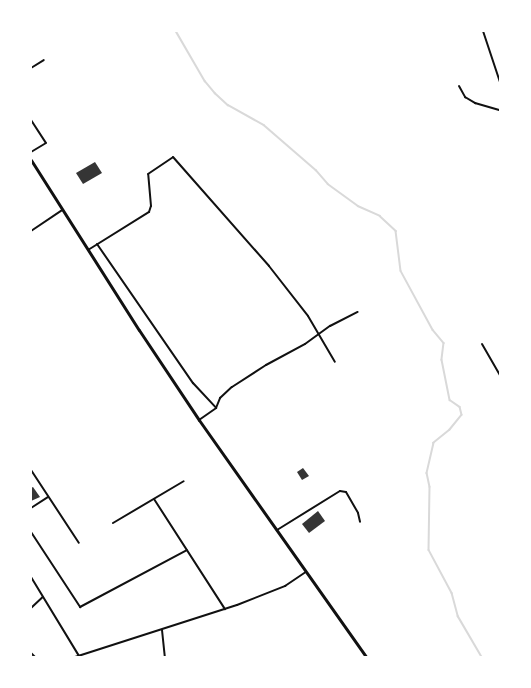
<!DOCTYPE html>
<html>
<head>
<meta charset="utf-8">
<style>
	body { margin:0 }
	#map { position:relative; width:531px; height:688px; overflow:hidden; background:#fff; font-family:"Source Sans 3",sans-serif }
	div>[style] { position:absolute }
	.stream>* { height:1.5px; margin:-0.75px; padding:0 0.75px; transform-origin:0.75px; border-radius:0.75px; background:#d9d9d9 }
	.building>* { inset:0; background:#353535 }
	.minor>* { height:2px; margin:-1px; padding:0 1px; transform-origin:1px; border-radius:1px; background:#111 }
	.trunk>* { height:3px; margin:-1.5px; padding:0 1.5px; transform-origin:1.5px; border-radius:1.5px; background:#111 }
	span { translate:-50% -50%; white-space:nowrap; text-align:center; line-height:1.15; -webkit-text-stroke:3px #fff; paint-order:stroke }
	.frame { position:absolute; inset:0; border:32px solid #fff; pointer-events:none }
</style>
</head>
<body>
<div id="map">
	<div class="stream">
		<div style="left:176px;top:31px;width:58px;rotate:59.9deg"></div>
		<div style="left:205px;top:81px;width:16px;rotate:50deg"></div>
		<div style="left:215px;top:93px;width:18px;rotate:43deg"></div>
		<div style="left:228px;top:105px;width:41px;rotate:29.1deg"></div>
		<div style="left:264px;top:125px;width:69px;rotate:40.9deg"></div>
		<div style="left:316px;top:170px;width:18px;rotate:49deg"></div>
		<div style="left:328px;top:184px;width:37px;rotate:36deg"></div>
		<div style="left:358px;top:206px;width:24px;rotate:24deg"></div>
		<div style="left:380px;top:216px;width:22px;rotate:43deg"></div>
		<div style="left:396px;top:231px;width:40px;rotate:82.9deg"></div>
		<div style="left:401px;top:271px;width:67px;rotate:61.5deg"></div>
		<div style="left:433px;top:330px;width:17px;rotate:50deg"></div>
		<div style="left:444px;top:343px;width:17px;rotate:97deg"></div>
		<div style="left:442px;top:360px;width:41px;rotate:78.7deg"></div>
		<div style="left:450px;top:400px;width:12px;rotate:35deg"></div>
		<div style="left:460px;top:407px;width:8px;rotate:76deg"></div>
		<div style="left:462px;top:415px;width:19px;rotate:129deg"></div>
		<div style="left:450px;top:430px;width:21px;rotate:141deg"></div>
		<div style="left:434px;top:443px;width:31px;rotate:103deg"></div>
		<div style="left:427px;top:473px;width:14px;rotate:78deg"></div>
		<div style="left:430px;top:487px;width:63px;rotate:90.9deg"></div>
		<div style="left:429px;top:550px;width:49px;rotate:61.9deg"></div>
		<div style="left:452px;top:593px;width:24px;rotate:75deg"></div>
		<div style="left:458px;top:616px;width:48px;rotate:59.7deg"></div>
	</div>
	<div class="building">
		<div style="clip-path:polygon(95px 162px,102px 173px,83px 184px,76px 173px)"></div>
		<div style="clip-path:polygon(303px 468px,309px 476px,302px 480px,297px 472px)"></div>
		<div style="clip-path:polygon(33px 487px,40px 497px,31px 501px,31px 488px)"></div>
		<div style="clip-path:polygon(318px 511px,325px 521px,309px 533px,302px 524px)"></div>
	</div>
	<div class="minor">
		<div style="left:483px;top:31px;width:54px;rotate:71.6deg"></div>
		<div style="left:31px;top:68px;width:15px;rotate:-32deg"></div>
		<div style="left:459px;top:86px;width:13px;rotate:61deg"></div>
		<div style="left:465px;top:97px;width:12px;rotate:31deg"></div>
		<div style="left:475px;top:103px;width:26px;rotate:16deg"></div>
		<div style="left:31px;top:120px;width:27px;rotate:57deg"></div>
		<div style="left:46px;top:143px;width:17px;rotate:149deg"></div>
		<div style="left:31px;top:231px;width:37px;rotate:-34deg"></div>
		<div style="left:97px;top:244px;width:169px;rotate:55.4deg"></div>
		<div style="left:193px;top:383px;width:34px;rotate:47deg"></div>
		<div style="left:88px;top:250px;width:72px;rotate:-31.9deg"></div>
		<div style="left:149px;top:212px;width:6px;rotate:-72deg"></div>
		<div style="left:151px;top:206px;width:32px;rotate:-95deg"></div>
		<div style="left:148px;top:174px;width:30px;rotate:-34deg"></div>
		<div style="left:173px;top:157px;width:145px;rotate:48.6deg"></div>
		<div style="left:269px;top:266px;width:63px;rotate:52deg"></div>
		<div style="left:308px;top:316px;width:53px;rotate:59.6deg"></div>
		<div style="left:482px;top:344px;width:36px;rotate:60deg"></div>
		<div style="left:199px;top:420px;width:21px;rotate:-35deg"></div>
		<div style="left:216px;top:408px;width:11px;rotate:-68deg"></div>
		<div style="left:220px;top:398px;width:16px;rotate:-43deg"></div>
		<div style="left:232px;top:387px;width:40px;rotate:-32.9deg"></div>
		<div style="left:266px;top:365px;width:44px;rotate:-28.3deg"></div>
		<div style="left:305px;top:344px;width:31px;rotate:-36deg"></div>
		<div style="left:330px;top:326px;width:31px;rotate:-27deg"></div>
		<div style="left:31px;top:470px;width:87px;rotate:56.7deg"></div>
		<div style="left:154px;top:499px;width:131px;rotate:57.2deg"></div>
		<div style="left:31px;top:508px;width:20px;rotate:-33deg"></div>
		<div style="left:113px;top:523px;width:82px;rotate:-30.6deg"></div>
		<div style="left:277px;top:530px;width:74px;rotate:-31.8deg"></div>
		<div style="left:340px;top:491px;width:6px;rotate:9deg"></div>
		<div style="left:346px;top:492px;width:24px;rotate:60deg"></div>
		<div style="left:358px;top:513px;width:9px;rotate:77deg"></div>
		<div style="left:31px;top:532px;width:90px;rotate:56.8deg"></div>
		<div style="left:80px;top:607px;width:121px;rotate:-28deg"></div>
		<div style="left:31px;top:577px;width:92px;rotate:58.7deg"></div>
		<div style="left:31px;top:608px;width:16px;rotate:-43deg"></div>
		<div style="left:162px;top:630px;width:27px;rotate:84deg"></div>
		<div style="left:31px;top:653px;width:6px;rotate:45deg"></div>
		<div style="left:75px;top:657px;width:170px;rotate:-17.8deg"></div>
		<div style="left:237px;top:605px;width:52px;rotate:-21.6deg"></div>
		<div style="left:285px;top:586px;width:25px;rotate:-34deg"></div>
	</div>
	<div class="trunk">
		<div style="left:31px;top:160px;width:201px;rotate:57.6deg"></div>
		<div style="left:139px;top:330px;width:108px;rotate:56.3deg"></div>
		<div style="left:199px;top:420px;width:290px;rotate:54.8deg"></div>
	</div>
	<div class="frame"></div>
</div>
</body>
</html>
